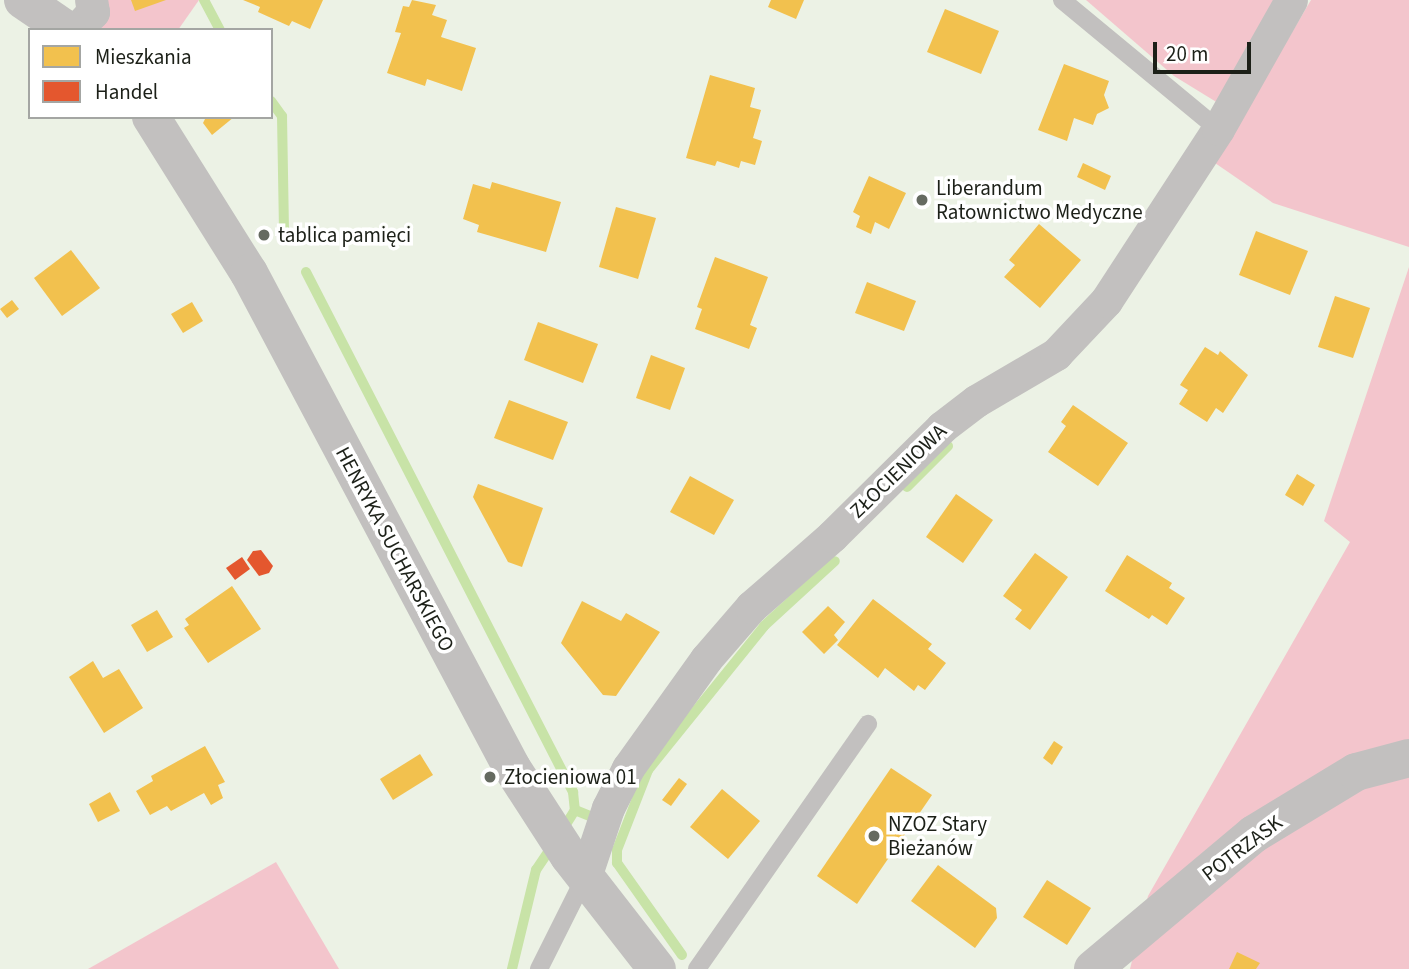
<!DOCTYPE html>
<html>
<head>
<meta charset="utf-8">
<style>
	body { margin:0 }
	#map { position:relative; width:1409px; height:969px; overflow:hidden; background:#ecf2e5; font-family:"Source Sans 3",sans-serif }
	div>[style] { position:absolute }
	.green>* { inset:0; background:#f3c5cc }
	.homes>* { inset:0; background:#f2c14e }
	.shops>* { inset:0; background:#e4572e }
	.stream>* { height:10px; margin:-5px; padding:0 5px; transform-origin:5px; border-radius:5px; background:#c8e3a7 }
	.service>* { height:18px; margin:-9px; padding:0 9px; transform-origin:9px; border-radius:9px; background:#c2c0bf }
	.minor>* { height:33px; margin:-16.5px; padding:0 16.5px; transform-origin:16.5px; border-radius:16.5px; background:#c2c0bf }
	.tertiary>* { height:38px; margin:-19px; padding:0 19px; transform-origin:19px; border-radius:19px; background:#c2c0bf }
	.dots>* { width:19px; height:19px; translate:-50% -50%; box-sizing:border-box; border:4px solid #fff; border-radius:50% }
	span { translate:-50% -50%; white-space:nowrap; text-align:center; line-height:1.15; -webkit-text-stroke:7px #fff; paint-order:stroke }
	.poi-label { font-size:21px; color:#1c2018 }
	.left { translate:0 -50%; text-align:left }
	.street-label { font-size:21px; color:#1c2018 }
	.legend { position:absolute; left:28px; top:28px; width:245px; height:91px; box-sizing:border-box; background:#fff; border:2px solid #a4a6a3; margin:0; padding:9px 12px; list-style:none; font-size:21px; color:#1c2018 }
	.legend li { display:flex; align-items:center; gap:14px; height:35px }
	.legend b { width:35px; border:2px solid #a4a6a3 }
	.scale { position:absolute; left:1153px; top:42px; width:98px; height:32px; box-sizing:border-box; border:4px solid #1c2018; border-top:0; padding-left:9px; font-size:21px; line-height:24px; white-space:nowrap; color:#1c2018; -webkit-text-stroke:5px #fff; paint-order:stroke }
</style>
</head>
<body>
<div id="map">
	<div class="green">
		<div style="clip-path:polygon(96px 0,199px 0,178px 30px,102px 30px)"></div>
		<div style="clip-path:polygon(1086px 0,1276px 0,1218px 103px,1174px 76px)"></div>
		<div style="clip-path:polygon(1311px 0,1409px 0,1409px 247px,1273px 203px,1215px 163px)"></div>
		<div style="clip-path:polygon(1409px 267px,1409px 969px,1130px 969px,1148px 896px,1350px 542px,1324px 521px)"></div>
		<div style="clip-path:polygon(276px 862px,339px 969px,88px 969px)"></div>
	</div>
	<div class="homes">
		<div style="clip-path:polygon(131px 0,166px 0,135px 11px)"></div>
		<div style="clip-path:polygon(243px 0,323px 0,310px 29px,292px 21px,289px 26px,258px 12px,260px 7px)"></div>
		<div style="clip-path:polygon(412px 0,436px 5px,432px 15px,447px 20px,441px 37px,476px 48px,462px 91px,427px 79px,425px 86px,387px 73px,401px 33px,395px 32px,403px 6px,409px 7px)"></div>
		<div style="clip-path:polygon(771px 0,804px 0,796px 19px,768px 7px)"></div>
		<div style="clip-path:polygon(945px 9px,999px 31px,981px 74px,927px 52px)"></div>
		<div style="clip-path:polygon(1064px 64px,1109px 81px,1104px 95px,1109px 108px,1097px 114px,1093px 125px,1074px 118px,1067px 141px,1038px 130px)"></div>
		<div style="clip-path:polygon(710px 75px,755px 88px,750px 107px,761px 110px,753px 138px,762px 141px,755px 165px,741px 161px,739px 168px,717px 161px,715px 166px,686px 158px)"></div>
		<div style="clip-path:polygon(206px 117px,234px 117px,212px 135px,203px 123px)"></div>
		<div style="clip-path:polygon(1083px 163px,1111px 176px,1105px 190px,1077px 177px)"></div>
		<div style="clip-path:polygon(869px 176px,906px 193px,889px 229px,875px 222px,871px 234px,856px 227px,860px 216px,853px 212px)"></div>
		<div style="clip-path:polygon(492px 182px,561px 202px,546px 252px,477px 232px,479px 225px,463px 219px,473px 184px,490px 189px)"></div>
		<div style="clip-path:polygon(616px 207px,656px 218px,638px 279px,599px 267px)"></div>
		<div style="clip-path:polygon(1039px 224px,1081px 260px,1040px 308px,1004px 277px,1015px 265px,1009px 260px)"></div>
		<div style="clip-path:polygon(1256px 231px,1308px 251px,1290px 295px,1239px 275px)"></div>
		<div style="clip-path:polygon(71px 250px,100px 288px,62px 316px,34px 278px)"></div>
		<div style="clip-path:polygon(715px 257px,768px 277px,750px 325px,757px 328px,749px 349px,695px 329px,702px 309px,697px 307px)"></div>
		<div style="clip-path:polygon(867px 282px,916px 301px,904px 331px,855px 313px)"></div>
		<div style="clip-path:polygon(1335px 296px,1370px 308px,1353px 358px,1318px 347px)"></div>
		<div style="clip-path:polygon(12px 300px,19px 309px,7px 318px,0 309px)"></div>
		<div style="clip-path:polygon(192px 302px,203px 321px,183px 333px,171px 314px)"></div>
		<div style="clip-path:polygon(538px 322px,598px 344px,583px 383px,524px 360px)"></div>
		<div style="clip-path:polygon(1205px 347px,1218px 355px,1220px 351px,1248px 375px,1223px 413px,1216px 408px,1207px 422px,1179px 404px,1188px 390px,1180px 385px)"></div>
		<div style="clip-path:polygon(651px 355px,685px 368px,670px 410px,636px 398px)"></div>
		<div style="clip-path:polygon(509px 400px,568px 422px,553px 460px,494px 438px)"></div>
		<div style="clip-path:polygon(1073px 405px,1128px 443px,1098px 486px,1048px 452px,1066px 426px,1061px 422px)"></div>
		<div style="clip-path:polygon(1297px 474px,1315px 485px,1303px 506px,1285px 495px)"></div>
		<div style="clip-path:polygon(690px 476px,734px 500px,714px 535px,670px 512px)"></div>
		<div style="clip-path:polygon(478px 484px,543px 508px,522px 567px,508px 562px,473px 497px)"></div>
		<div style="clip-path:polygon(956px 494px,993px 520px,963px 563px,926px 537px)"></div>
		<div style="clip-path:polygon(1035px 553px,1068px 577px,1030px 630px,1015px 619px,1022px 610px,1003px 596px)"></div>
		<div style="clip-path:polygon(1127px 555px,1172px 583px,1169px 588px,1185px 598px,1167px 625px,1152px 615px,1149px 619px,1105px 591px)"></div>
		<div style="clip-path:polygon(232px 586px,261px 629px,208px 663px,184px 628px,189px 625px,185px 619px)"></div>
		<div style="clip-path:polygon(873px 599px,932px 644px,928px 649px,946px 663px,925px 690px,918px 685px,914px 691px,885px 668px,878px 678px,837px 645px)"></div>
		<div style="clip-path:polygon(582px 601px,621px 621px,626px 613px,660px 632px,616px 696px,603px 695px,561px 643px)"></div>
		<div style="clip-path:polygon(828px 606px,845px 622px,834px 635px,838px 640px,824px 654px,802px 632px)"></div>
		<div style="clip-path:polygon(157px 610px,173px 637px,147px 652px,131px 625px)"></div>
		<div style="clip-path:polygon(93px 661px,103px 678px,119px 669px,143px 708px,104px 733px,69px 677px)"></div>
		<div style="clip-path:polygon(1054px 741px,1063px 747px,1052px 765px,1043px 758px)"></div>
		<div style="clip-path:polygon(205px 746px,225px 782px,218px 785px,223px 798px,211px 805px,204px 793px,171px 811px,167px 806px,150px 815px,136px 791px,153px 781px,151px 776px)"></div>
		<div style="clip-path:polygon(420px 754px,433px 775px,393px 800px,380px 779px)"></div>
		<div style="clip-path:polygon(891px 768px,932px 795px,857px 904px,817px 876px)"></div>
		<div style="clip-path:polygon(679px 778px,687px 784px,671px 806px,662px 800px)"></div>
		<div style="clip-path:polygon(722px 789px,760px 821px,728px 859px,690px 827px)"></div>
		<div style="clip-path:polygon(110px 792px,120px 811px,98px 822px,89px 804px)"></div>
		<div style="clip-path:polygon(938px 865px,996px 908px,997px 918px,975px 948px,911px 901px)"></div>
		<div style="clip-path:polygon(1047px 880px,1091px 908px,1067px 945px,1023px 917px)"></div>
		<div style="clip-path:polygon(1237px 952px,1260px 963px,1256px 969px,1229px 969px)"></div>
	</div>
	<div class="shops">
		<div style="clip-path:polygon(261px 550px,273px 566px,269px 573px,259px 576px,247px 560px,253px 551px)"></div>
		<div style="clip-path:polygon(242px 557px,250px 569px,235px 580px,226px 568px)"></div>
	</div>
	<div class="stream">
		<div style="left:204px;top:0;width:34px;rotate:62deg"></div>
		<div style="left:271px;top:101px;width:19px;rotate:54deg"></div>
		<div style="left:282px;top:116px;width:112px;rotate:89deg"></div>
		<div style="left:284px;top:228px;width:12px;rotate:66deg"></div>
		<div style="left:306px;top:272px;width:585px;rotate:62.82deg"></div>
		<div style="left:573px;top:792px;width:18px;rotate:84deg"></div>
		<div style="left:575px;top:810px;width:22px;rotate:122deg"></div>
		<div style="left:907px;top:487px;width:58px;rotate:-45deg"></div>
		<div style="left:575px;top:810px;width:22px;rotate:22deg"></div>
		<div style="left:682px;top:955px;width:113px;rotate:-125.2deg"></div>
		<div style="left:617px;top:863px;width:13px;rotate:-90deg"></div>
		<div style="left:617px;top:850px;width:86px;rotate:-68.8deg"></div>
		<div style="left:648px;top:770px;width:185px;rotate:-51.1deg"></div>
		<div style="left:764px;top:626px;width:96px;rotate:-42.5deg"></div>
		<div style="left:512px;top:969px;width:102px;rotate:-76.4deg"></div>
		<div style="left:536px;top:870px;width:30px;rotate:-56deg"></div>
	</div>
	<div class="service">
		<div style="left:1062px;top:0;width:202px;rotate:39.6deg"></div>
		<div style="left:539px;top:969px;width:103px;rotate:-63.4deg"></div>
		<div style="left:697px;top:969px;width:299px;rotate:-55.1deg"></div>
	</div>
	<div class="minor">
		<div style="left:76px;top:30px;width:25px;rotate:-47deg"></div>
		<div style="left:93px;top:12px;width:12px;rotate:-99deg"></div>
		<div style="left:585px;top:877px;width:73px;rotate:-71.6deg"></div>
		<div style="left:608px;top:808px;width:45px;rotate:-63.4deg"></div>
		<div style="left:628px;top:768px;width:134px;rotate:-54.4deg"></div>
		<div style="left:706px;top:659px;width:69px;rotate:-49.1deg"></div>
		<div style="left:751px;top:607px;width:108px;rotate:-41.2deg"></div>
		<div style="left:832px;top:536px;width:155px;rotate:-44.7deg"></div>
		<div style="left:942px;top:427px;width:43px;rotate:-37.4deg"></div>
		<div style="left:976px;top:401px;width:93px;rotate:-30.4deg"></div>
		<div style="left:1056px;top:354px;width:73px;rotate:-46.7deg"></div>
		<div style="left:1106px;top:301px;width:205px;rotate:-56.9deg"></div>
		<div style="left:1218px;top:129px;width:148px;rotate:-60.5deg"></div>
	</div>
	<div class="tertiary">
		<div style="left:23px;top:0;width:53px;rotate:34.3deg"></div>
		<div style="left:151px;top:117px;width:184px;rotate:57.9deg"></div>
		<div style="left:249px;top:273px;width:561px;rotate:62.02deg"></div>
		<div style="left:512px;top:768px;width:105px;rotate:57.1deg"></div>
		<div style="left:569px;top:856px;width:143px;rotate:52.1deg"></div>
		<div style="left:1093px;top:969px;width:210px;rotate:-40deg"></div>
		<div style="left:1254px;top:834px;width:119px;rotate:-31.3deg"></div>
		<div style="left:1356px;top:772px;width:55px;rotate:-14.8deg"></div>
	</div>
	<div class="dots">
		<div style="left:922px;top:200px;background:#656a60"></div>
		<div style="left:264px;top:235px;background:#656a60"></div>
		<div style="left:490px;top:777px;background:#656a60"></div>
		<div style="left:874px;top:836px;background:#656a60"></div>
	</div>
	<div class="poi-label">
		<span class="left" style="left:936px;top:200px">Liberandum<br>Ratownictwo Medyczne</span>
		<span class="left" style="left:278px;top:235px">tablica pamięci</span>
		<span class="left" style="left:504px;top:777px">Złocieniowa 01</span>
		<span class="left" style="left:888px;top:836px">NZOZ Stary<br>Bieżanów</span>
	</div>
	<div class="street-label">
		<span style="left:898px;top:471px;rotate:-44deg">ZŁOCIENIOWA</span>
		<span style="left:395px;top:549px;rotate:62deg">HENRYKA SUCHARSKIEGO</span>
		<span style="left:1242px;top:848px;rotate:-37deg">POTRZASK</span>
	</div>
	<ul class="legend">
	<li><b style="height:19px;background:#f2c14e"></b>Mieszkania</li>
	<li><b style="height:19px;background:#e4572e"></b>Handel</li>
	</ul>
	<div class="scale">20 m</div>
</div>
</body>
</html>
